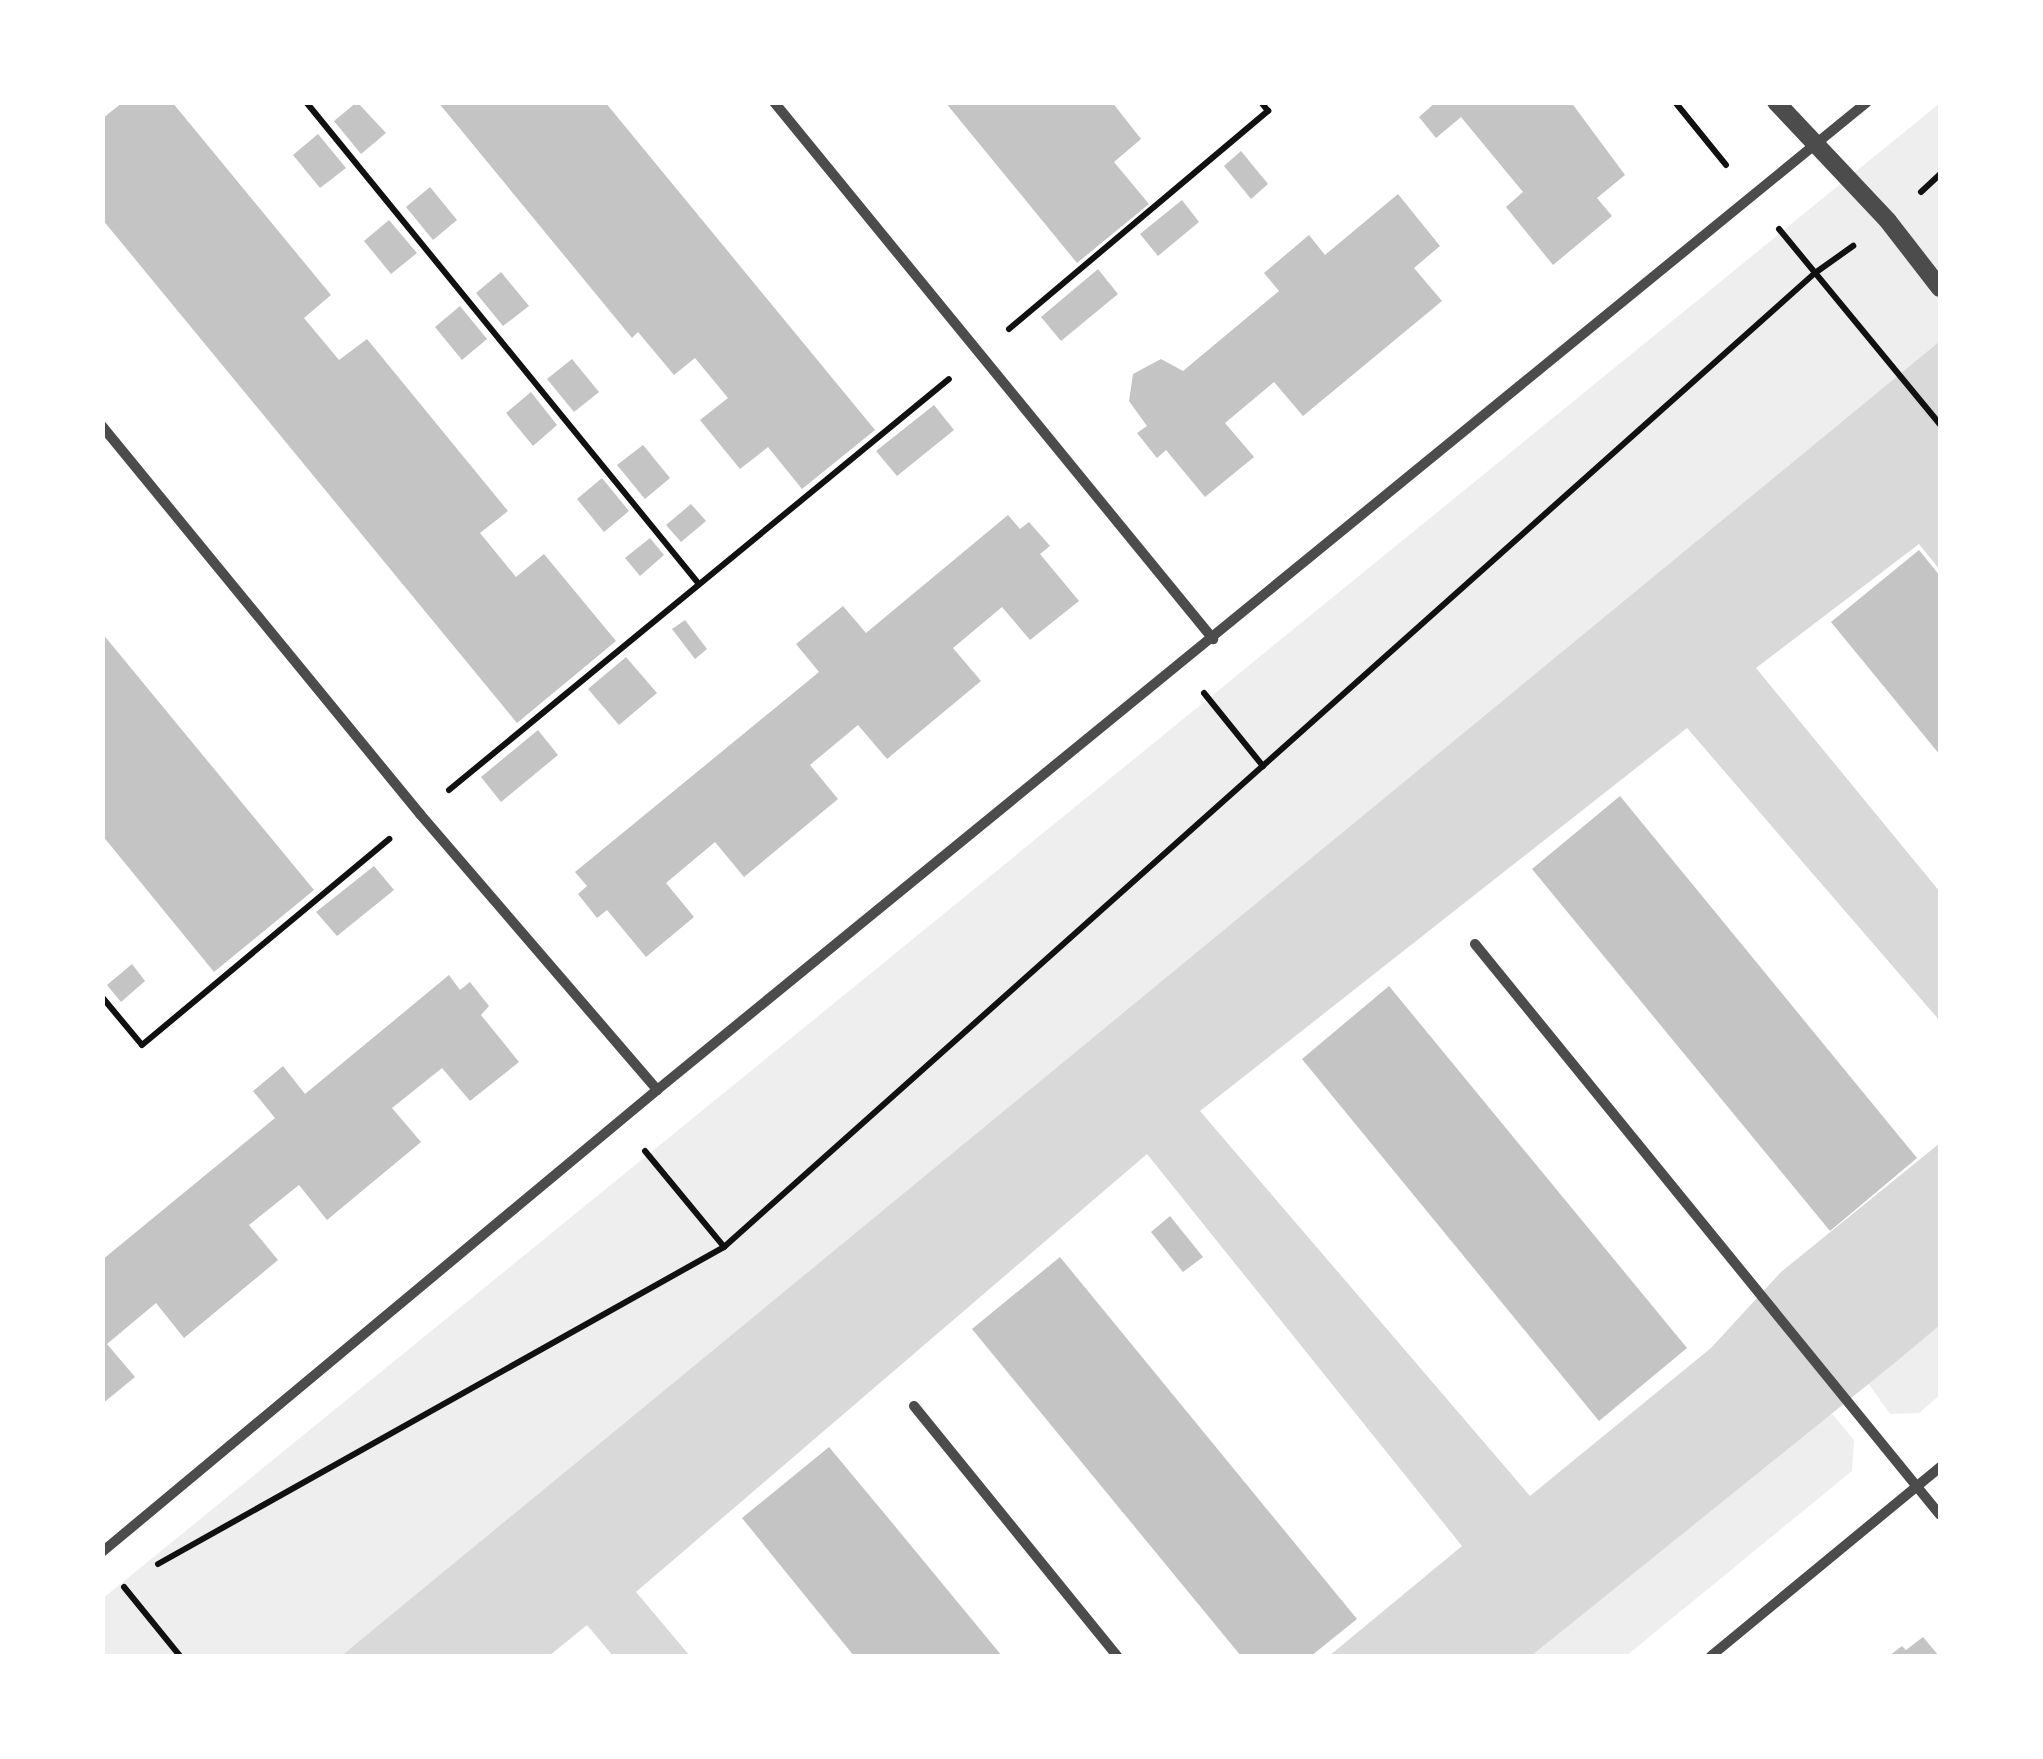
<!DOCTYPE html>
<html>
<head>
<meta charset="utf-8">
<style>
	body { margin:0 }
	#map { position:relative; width:2043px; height:1759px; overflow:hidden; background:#fff; font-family:Raleway,sans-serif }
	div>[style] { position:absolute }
	.green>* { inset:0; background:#eee }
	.water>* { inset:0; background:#d9d9d9 }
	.building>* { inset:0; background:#c4c4c4 }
	.path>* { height:6px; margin:-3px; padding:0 3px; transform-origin:3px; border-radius:3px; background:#111 }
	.minor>* { height:10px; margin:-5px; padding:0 5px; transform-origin:5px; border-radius:5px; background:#4c4c4c }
	.tertiary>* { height:18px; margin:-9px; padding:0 9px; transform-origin:9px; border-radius:9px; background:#4c4c4c }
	span { translate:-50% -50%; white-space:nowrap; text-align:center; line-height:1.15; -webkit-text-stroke:9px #fff; paint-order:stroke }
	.frame { position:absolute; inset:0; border:105px solid #fff; pointer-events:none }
</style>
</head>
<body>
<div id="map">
	<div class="green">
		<div style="clip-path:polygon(1940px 103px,1940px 341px,341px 1656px,103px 1656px,102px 1599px)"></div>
		<div style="clip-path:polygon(1940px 1325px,1940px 1395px,1919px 1413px,1890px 1414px,1868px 1383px)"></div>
		<div style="clip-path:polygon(1830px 1411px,1854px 1440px,1852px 1471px,1626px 1656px,1531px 1656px)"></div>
	</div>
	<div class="water">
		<div style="clip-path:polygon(1940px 341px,1940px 570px,1919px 544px,1756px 668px,1940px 892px,1940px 1021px,1687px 728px,1200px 1111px,1530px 1496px,1711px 1348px,1781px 1272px,1940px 1143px,1940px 1325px,1897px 1361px,1531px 1656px,1329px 1656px,1462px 1546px,1147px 1154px,636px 1592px,690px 1656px,613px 1656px,587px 1625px,549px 1656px,341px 1656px)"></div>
	</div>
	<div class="building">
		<div style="clip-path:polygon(123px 102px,172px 102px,331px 295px,304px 318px,339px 360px,367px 339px,508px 511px,480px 533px,516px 577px,544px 554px,616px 641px,517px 723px,102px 219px,102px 119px)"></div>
		<div style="clip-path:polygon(357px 102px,386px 133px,361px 154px,334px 121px)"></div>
		<div style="clip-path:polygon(438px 102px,605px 102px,875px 430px,802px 489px,768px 447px,740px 469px,700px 420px,728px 398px,695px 358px,674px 375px,638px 332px,632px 338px)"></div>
		<div style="clip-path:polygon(945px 102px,1112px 102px,1141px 139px,1114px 162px,1149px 204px,1077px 263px)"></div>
		<div style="clip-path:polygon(1436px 102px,1571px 102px,1625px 175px,1597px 198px,1612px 216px,1553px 265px,1506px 207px,1523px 192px,1461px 117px,1436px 138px,1419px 117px)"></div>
		<div style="clip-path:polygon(318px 134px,346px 168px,320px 188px,293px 155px)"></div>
		<div style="clip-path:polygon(1241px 151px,1268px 184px,1251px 199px,1224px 166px)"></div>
		<div style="clip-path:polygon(430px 187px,457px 220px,433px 240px,406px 207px)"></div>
		<div style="clip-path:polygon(1398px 194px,1440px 246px,1414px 268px,1442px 301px,1303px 416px,1274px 382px,1225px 423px,1254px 457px,1205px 497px,1166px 450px,1157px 458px,1137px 433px,1147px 426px,1129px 401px,1133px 374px,1161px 359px,1183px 371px,1279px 291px,1264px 273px,1309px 235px,1325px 255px)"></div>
		<div style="clip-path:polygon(1182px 200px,1199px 222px,1158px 256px,1140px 234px)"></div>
		<div style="clip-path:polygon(389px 220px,417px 253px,391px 274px,364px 241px)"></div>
		<div style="clip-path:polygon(1098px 269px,1118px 294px,1061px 341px,1041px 317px)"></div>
		<div style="clip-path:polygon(501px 272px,529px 306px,503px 326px,476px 293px)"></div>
		<div style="clip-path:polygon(460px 306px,487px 339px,462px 360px,435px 327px)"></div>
		<div style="clip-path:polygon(572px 359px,599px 392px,574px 412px,547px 379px)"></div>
		<div style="clip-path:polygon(531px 392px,557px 425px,533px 446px,506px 413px)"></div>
		<div style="clip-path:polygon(934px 405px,954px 430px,897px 476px,876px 451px)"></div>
		<div style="clip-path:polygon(643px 445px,670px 478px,645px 499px,617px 465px)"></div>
		<div style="clip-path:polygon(602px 478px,629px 511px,604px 532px,577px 499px)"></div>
		<div style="clip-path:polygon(691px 504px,706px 521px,681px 542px,666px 525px)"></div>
		<div style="clip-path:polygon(1008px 515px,1020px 529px,1029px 522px,1050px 546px,1040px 554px,1079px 601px,1030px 640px,1002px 607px,953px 648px,981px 681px,887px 759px,858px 725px,810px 765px,838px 799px,744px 877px,715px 842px,666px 883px,694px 917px,646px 957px,607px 910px,597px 918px,578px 894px,587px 886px,575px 872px,819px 672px,796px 644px,843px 606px,866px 633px)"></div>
		<div style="clip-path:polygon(650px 538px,664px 555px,640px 576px,625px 558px)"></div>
		<div style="clip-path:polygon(1919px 550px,1940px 576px,1940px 755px,1831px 622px)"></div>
		<div style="clip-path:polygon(685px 620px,707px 649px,695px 659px,672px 629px)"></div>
		<div style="clip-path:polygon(102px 633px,314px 890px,214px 972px,102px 835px)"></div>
		<div style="clip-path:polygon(626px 657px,657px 693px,619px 725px,588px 689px)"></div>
		<div style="clip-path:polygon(538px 730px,558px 755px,501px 802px,481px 777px)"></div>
		<div style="clip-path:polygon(1620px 796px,1917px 1158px,1830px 1231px,1532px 869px)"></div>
		<div style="clip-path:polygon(374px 866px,394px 890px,337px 936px,316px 912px)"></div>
		<div style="clip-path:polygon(132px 964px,145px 981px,121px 1002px,107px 985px)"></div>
		<div style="clip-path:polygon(449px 975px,460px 990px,470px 982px,489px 1006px,481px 1015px,519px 1062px,470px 1101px,442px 1068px,392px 1108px,421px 1142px,327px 1220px,299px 1185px,249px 1225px,278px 1260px,184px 1338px,156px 1303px,107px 1344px,135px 1377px,102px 1404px,102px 1260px,275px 1118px,253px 1091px,283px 1066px,305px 1094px)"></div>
		<div style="clip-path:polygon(1389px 986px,1687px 1348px,1599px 1421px,1302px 1059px)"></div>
		<div style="clip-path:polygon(1170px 1216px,1203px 1257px,1183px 1272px,1151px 1232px)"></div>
		<div style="clip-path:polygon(1060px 1257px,1357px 1619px,1311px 1656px,1241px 1656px,972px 1329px)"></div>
		<div style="clip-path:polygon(829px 1447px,889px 1519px,1002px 1656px,854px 1656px,742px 1518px)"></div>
		<div style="clip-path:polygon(1923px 1637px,1939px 1656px,1889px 1656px,1902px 1646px,1906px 1650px)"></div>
	</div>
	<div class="path">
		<div style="left:306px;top:102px;width:622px;rotate:50.81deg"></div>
		<div style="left:1675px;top:102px;width:81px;rotate:51deg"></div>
		<div style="left:1921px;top:192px;width:26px;rotate:-43deg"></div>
		<div style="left:1779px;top:229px;width:253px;rotate:50.5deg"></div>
		<div style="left:1009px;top:329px;width:339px;rotate:-40.1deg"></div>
		<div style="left:1268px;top:111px;width:11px;rotate:-128deg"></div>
		<div style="left:1204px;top:693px;width:94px;rotate:51.1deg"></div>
		<div style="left:449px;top:790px;width:647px;rotate:-39.42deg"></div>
		<div style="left:102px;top:997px;width:62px;rotate:50.2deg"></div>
		<div style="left:142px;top:1045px;width:322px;rotate:-39.8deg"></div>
		<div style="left:645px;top:1151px;width:124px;rotate:50.5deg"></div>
		<div style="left:158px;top:1564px;width:649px;rotate:-29.25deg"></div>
		<div style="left:724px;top:1247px;width:1463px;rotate:-41.76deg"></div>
		<div style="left:1815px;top:273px;width:47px;rotate:-35.4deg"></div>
		<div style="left:124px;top:1587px;width:89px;rotate:50.9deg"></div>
	</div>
	<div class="minor">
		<div style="left:774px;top:102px;width:694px;rotate:50.73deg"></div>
		<div style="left:102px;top:426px;width:502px;rotate:50.66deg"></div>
		<div style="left:420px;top:814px;width:364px;rotate:49.3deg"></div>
		<div style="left:1475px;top:944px;width:736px;rotate:50.84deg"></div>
		<div style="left:914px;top:1406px;width:322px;rotate:50.9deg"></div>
		<div style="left:102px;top:1552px;width:722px;rotate:-39.78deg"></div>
		<div style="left:657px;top:1090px;width:1562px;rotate:-39.23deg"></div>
		<div style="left:1711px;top:1656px;width:297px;rotate:-39.5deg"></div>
	</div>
	<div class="tertiary">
		<div style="left:1776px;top:102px;width:163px;rotate:46.7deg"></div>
		<div style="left:1888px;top:221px;width:85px;rotate:52.2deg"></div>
	</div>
	<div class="frame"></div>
</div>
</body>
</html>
